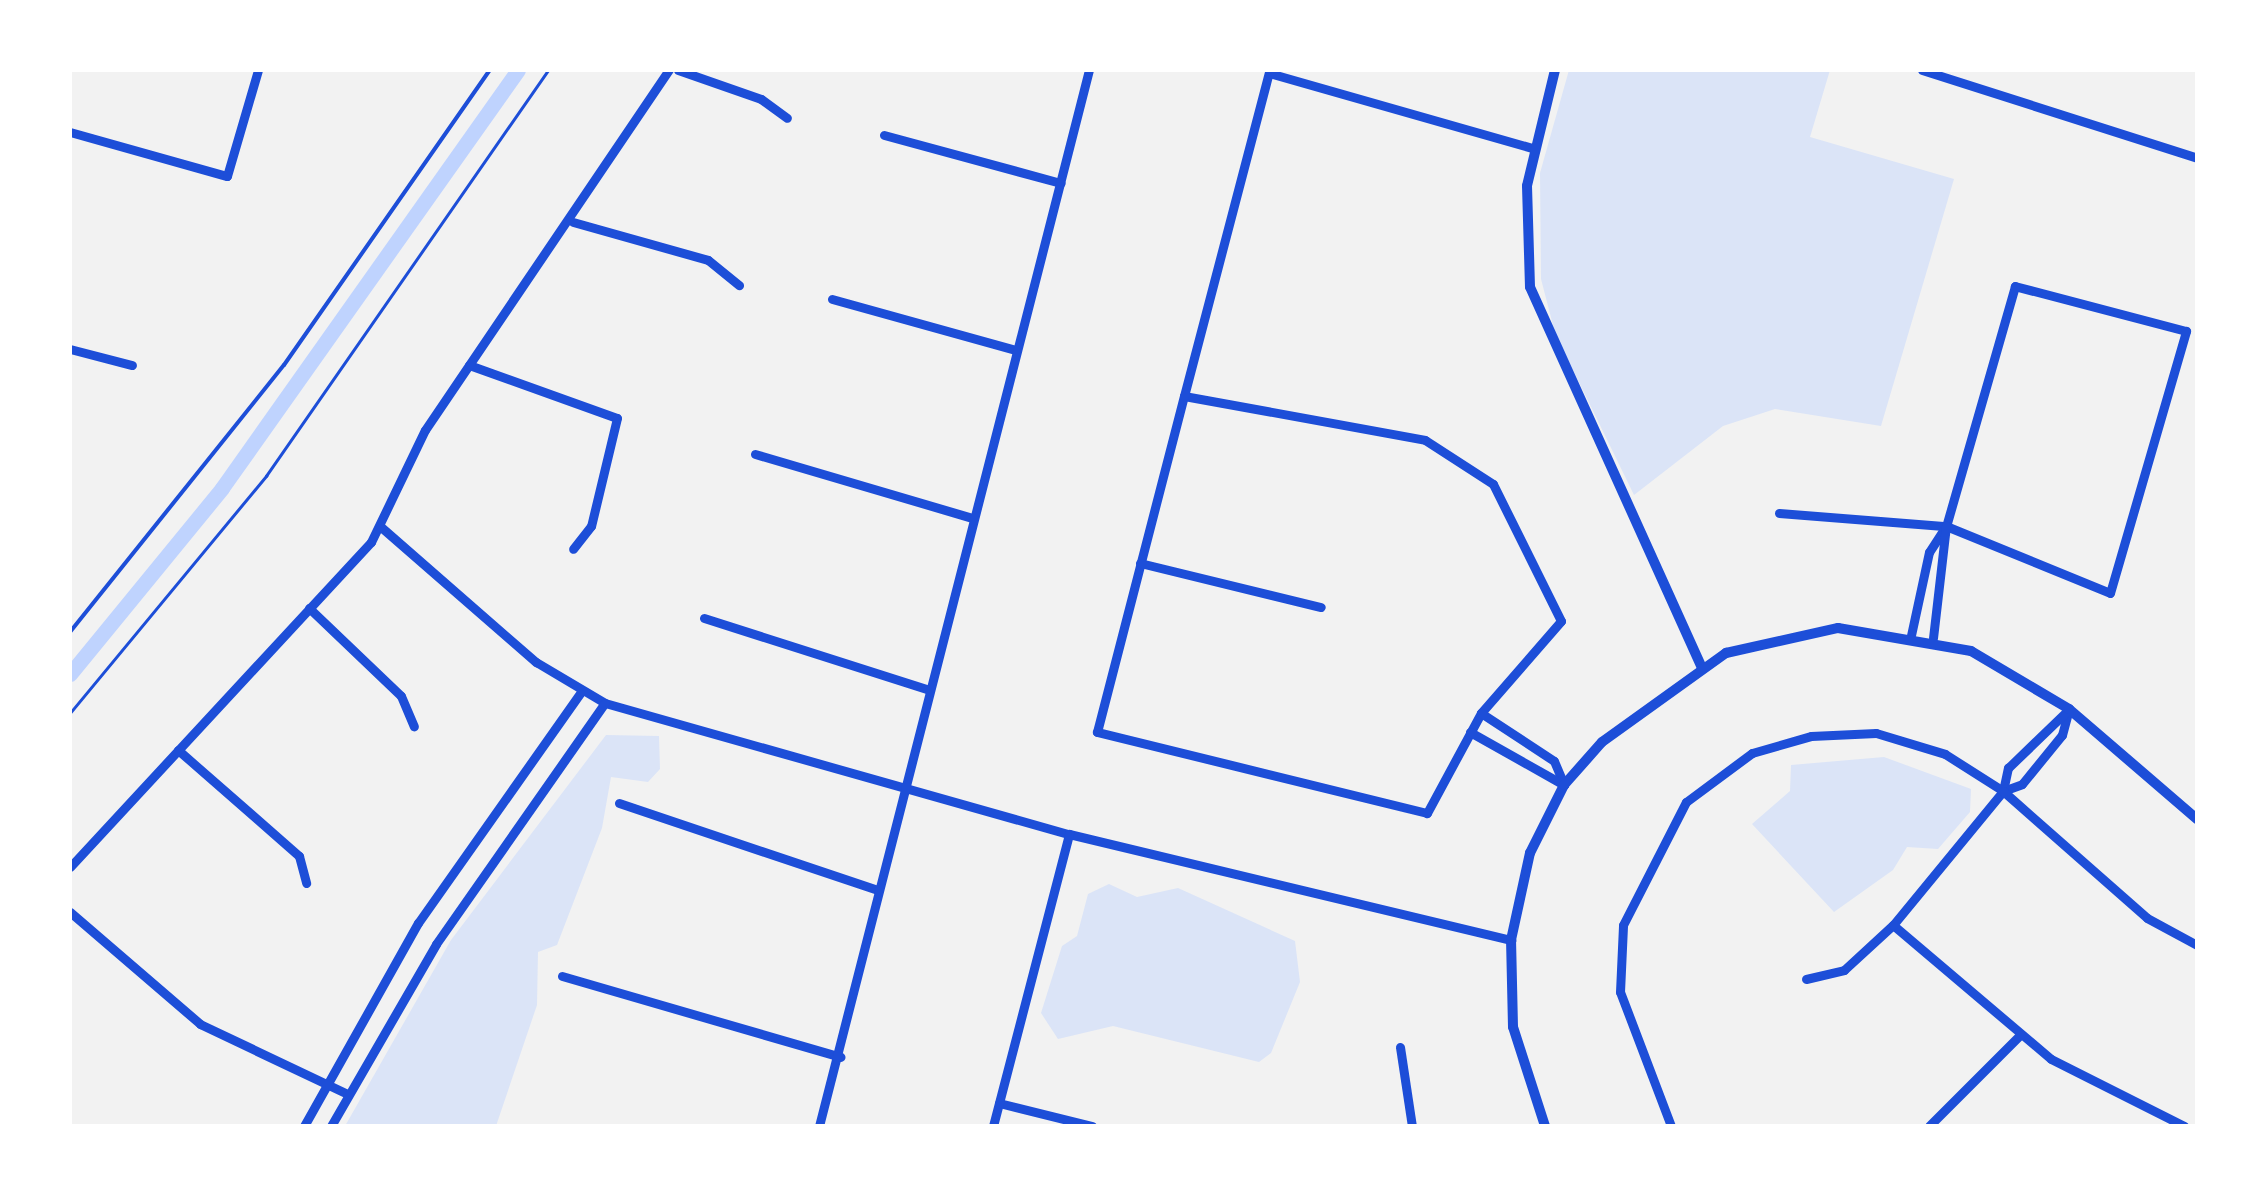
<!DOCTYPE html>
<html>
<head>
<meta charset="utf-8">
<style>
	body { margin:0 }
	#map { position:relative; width:2267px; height:1196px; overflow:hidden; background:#f2f2f2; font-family:"Work Sans",sans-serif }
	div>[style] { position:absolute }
	.green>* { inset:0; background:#dbe4f7 }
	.canal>* { height:15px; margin:-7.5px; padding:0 7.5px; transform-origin:7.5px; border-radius:7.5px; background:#bfd3fe }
	.path>* { height:2.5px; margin:-1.25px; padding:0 1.25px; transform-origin:1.25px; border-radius:1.25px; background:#1d4ed8 }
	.service>* { height:4px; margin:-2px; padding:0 2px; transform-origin:2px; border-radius:2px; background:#1d4ed8 }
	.minor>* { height:9px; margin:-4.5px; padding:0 4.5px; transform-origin:4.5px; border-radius:4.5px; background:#1d4ed8 }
	.tertiary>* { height:10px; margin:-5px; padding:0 5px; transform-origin:5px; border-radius:5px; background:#1d4ed8 }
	span { translate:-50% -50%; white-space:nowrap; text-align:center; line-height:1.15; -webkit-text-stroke:10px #fff; paint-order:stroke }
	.frame { position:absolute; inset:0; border:72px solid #fff; pointer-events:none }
</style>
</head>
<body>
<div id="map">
	<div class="green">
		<div style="clip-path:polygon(1569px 70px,1830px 70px,1810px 137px,1954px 179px,1881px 426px,1775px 409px,1723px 426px,1634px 495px,1555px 333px,1541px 279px,1540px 173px)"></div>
		<div style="clip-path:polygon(606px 735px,659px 736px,660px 769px,648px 782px,611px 777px,602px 828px,557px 945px,538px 952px,537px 1005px,496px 1126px,345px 1126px,451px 940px)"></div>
		<div style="clip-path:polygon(1884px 757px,1971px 789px,1970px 812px,1938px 849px,1907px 847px,1893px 870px,1834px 912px,1752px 824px,1790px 791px,1791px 765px)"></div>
		<div style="clip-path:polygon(1109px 884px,1137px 897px,1178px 888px,1295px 941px,1300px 982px,1271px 1053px,1259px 1062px,1113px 1026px,1058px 1039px,1041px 1013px,1062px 946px,1077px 936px,1088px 894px)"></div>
	</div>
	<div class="canal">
		<div style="left:70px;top:674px;width:240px;rotate:-50.7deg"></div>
		<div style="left:222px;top:488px;width:512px;rotate:-54.7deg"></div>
	</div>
	<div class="path">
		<div style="left:70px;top:713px;width:308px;rotate:-50.4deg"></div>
		<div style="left:266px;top:476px;width:494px;rotate:-55.2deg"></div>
	</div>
	<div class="service">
		<div style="left:70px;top:632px;width:342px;rotate:-51.3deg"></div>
		<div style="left:284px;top:365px;width:360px;rotate:-55.1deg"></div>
	</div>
	<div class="minor">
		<div style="left:678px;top:70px;width:88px;rotate:19.3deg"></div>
		<div style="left:761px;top:99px;width:32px;rotate:36deg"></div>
		<div style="left:1922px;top:70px;width:289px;rotate:17.7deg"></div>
		<div style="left:70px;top:132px;width:163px;rotate:15.7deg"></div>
		<div style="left:227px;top:176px;width:110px;rotate:-73.7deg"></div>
		<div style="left:884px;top:135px;width:183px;rotate:15.2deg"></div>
		<div style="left:573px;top:222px;width:140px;rotate:15.7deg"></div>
		<div style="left:708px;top:260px;width:40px;rotate:39deg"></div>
		<div style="left:832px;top:299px;width:191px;rotate:15.5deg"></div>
		<div style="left:70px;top:349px;width:64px;rotate:14.5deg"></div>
		<div style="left:469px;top:365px;width:157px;rotate:19.7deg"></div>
		<div style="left:617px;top:418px;width:111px;rotate:103.5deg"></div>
		<div style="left:591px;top:526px;width:29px;rotate:128deg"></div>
		<div style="left:1184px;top:396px;width:245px;rotate:10.3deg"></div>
		<div style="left:1425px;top:440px;width:81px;rotate:32.9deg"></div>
		<div style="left:1493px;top:484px;width:153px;rotate:63.6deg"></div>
		<div style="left:1561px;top:621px;width:122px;rotate:131deg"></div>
		<div style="left:1481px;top:713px;width:114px;rotate:118.4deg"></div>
		<div style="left:1427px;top:813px;width:340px;rotate:-166.2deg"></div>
		<div style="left:1097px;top:732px;width:347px;rotate:-75.5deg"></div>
		<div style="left:1184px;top:396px;width:334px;rotate:-75.3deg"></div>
		<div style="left:1269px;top:73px;width:274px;rotate:15.9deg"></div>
		<div style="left:755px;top:454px;width:226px;rotate:16.4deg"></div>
		<div style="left:1779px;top:513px;width:168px;rotate:4.5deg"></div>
		<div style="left:1946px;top:526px;width:177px;rotate:22.2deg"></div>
		<div style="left:2110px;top:593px;width:273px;rotate:-73.8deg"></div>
		<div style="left:2186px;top:331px;width:177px;rotate:-165.3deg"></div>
		<div style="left:2015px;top:286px;width:250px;rotate:106deg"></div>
		<div style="left:1946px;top:526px;width:31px;rotate:123deg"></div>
		<div style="left:1929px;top:552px;width:85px;rotate:102.2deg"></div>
		<div style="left:381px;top:527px;width:206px;rotate:41.1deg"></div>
		<div style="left:536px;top:662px;width:80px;rotate:30.7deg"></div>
		<div style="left:605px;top:703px;width:482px;rotate:15.8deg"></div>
		<div style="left:1069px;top:834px;width:455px;rotate:13.5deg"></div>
		<div style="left:1140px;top:563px;width:186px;rotate:13.7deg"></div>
		<div style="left:309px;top:608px;width:127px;rotate:43.7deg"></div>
		<div style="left:401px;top:696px;width:33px;rotate:67deg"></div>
		<div style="left:704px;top:618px;width:236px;rotate:17.7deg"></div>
		<div style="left:1933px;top:638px;width:113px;rotate:-83.4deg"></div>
		<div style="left:1481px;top:713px;width:87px;rotate:33.3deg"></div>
		<div style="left:1554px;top:761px;width:26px;rotate:67deg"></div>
		<div style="left:1470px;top:732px;width:108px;rotate:29.4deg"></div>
		<div style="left:178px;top:750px;width:161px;rotate:41.2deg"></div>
		<div style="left:299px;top:856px;width:28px;rotate:75deg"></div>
		<div style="left:2003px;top:791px;width:20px;rotate:-20deg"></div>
		<div style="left:2022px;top:784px;width:63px;rotate:-50.8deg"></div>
		<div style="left:2062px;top:735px;width:27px;rotate:-75deg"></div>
		<div style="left:619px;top:803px;width:273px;rotate:18.6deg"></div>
		<div style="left:70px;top:867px;width:443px;rotate:-47.2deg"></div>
		<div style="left:371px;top:542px;width:124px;rotate:-64.3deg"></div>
		<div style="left:425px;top:430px;width:435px;rotate:-55.9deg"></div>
		<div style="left:70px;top:912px;width:172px;rotate:40.7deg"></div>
		<div style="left:200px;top:1024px;width:161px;rotate:25.4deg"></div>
		<div style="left:1893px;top:925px;width:207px;rotate:40.3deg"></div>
		<div style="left:2051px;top:1059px;width:149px;rotate:26.7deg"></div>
		<div style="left:562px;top:976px;width:290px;rotate:16.2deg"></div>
		<div style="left:1806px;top:979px;width:39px;rotate:-13deg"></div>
		<div style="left:1844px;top:970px;width:67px;rotate:-42.6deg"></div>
		<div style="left:1893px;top:925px;width:173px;rotate:-50.6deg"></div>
		<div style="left:2003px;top:791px;width:24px;rotate:-78deg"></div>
		<div style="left:2008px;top:768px;width:85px;rotate:-44deg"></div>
		<div style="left:1400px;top:1047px;width:80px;rotate:81.4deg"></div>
		<div style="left:999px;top:1103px;width:96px;rotate:13.9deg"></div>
		<div style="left:304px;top:1126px;width:233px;rotate:-60.7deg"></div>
		<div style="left:418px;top:923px;width:281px;rotate:-54.8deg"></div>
		<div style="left:331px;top:1126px;width:210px;rotate:-60deg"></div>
		<div style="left:436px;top:944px;width:294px;rotate:-55deg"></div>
		<div style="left:819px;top:1126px;width:1090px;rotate:-75.66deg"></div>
		<div style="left:993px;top:1126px;width:302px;rotate:-75.4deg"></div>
		<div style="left:1671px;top:1126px;width:143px;rotate:-110.8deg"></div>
		<div style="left:1620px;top:992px;width:67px;rotate:-87.4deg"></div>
		<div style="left:1623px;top:925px;width:138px;rotate:-62.9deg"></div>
		<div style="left:1686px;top:802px;width:82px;rotate:-36.6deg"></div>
		<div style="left:1752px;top:753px;width:61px;rotate:-16.1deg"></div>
		<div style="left:1811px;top:736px;width:65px;rotate:-2.6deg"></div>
		<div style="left:1876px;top:733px;width:72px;rotate:16.9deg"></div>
		<div style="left:1945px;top:754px;width:69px;rotate:32.5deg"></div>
		<div style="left:2003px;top:791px;width:192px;rotate:41.4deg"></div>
		<div style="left:2147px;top:918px;width:57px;rotate:28.4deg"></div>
		<div style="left:1929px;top:1126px;width:129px;rotate:-45deg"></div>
	</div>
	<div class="tertiary">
		<div style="left:1555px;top:70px;width:119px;rotate:103.6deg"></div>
		<div style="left:1527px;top:186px;width:101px;rotate:88.3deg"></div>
		<div style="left:1530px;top:287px;width:416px;rotate:65.7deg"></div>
		<div style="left:1545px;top:1126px;width:104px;rotate:-107.9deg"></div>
		<div style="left:1513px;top:1027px;width:87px;rotate:-91.3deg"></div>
		<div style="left:1511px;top:940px;width:89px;rotate:-77.7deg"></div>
		<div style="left:1530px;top:853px;width:76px;rotate:-63.4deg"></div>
		<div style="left:1564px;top:785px;width:57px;rotate:-48.5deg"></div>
		<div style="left:1602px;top:742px;width:153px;rotate:-35.7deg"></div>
		<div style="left:1726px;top:653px;width:115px;rotate:-12.6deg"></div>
		<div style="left:1838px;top:628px;width:135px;rotate:9.8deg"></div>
		<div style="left:1971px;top:651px;width:114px;rotate:30.6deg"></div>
		<div style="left:2069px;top:709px;width:169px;rotate:40.7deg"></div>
	</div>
	<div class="frame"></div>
</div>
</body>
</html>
